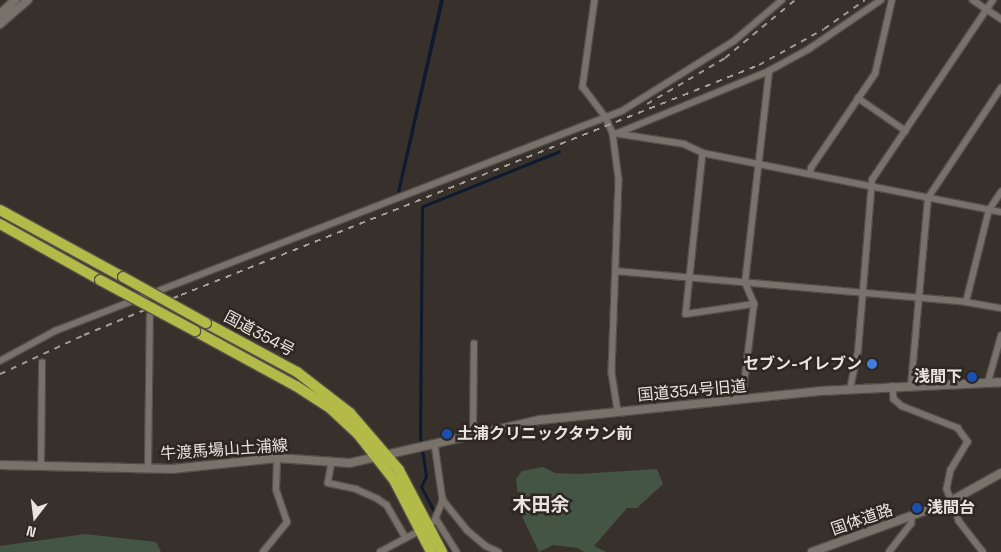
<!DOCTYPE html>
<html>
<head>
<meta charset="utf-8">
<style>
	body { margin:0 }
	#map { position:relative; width:1001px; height:552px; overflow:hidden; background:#38312b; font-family:"Space Grotesk","Noto Sans JP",sans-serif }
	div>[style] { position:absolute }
	.green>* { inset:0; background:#454 }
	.water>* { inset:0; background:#0e1a2f }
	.roads { filter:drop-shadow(1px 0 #534e49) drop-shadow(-1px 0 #534e49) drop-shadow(0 1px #534e49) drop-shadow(0 -1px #534e49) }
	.street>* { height:5.5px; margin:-2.75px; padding:0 2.75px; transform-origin:2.75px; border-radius:2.75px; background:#79726b }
	.secondary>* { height:8px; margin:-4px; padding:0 4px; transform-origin:4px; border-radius:4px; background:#79726b }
	.highway>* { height:10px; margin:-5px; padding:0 5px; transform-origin:5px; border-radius:5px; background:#b3ba47 }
	.rail>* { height:2px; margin-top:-1px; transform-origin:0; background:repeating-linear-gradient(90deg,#a19c97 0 6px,transparent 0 12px) }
	.bridges { filter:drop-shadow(1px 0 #534e49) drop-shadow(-1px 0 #534e49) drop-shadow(0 1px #534e49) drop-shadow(0 -1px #534e49) }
	.highway-bridge>* { height:10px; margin:-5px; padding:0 5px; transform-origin:5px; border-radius:5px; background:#b3ba47 }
	.dots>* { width:14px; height:14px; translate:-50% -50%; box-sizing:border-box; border:2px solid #2e2721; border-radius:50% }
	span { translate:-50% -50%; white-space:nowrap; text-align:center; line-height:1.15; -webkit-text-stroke:5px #2e2721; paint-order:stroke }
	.street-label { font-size:16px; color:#e8e4e0 }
	.poi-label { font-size:16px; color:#e8e4e0; font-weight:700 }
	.right { translate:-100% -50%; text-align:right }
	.left { translate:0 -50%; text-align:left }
	.quarter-label { font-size:19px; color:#e8e4e0; font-weight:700 }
	.north { position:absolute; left:10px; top:492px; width:50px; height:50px; -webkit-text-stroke:4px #2e2721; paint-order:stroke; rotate:195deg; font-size:14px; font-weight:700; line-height:20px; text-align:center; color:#e8e4e0 }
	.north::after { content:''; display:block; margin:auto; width:18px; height:22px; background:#e8e4e0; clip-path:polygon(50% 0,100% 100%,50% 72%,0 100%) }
</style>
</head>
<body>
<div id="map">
	<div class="green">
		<div style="clip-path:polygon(543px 467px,555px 473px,577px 474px,657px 469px,663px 484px,637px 508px,627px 508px,594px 546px,606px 552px,584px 552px,578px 548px,553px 545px,539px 552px,520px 512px,516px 479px,522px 471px)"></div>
		<div style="clip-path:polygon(85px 534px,156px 542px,161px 552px,0 552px,0 546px)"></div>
	</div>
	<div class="water">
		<div style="clip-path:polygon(440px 0,444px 0,400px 193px,397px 192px)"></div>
		<div style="clip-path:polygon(560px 150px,561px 153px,424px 208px,422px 436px,428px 477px,423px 487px,438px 515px,436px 519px,455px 552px,451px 552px,433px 521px,435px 516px,420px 487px,425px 476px,419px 437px,421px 206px)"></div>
	</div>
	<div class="roads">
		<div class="street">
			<div style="left:595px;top:0;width:88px;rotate:97.9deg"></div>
			<div style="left:583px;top:87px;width:36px;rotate:53deg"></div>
			<div style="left:605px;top:116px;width:19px;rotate:65deg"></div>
			<div style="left:613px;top:133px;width:47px;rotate:82.7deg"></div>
			<div style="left:619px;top:180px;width:193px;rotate:92.1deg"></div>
			<div style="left:612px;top:373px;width:39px;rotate:81deg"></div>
			<div style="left:973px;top:0;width:34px;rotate:34deg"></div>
			<div style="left:858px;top:98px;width:58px;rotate:34.5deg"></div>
			<div style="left:613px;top:133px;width:72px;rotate:8.8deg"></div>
			<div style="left:684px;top:144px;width:21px;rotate:25deg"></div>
			<div style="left:703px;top:153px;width:304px;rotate:11.2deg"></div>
			<div style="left:618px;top:133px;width:163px;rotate:-22.3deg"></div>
			<div style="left:769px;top:71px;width:46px;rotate:-28.8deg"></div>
			<div style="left:809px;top:49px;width:87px;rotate:-34.2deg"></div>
			<div style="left:703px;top:153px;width:162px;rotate:96deg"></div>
			<div style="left:686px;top:314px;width:69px;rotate:-8.4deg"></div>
			<div style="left:810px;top:174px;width:6px;rotate:-81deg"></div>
			<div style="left:811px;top:168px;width:114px;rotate:-55.8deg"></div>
			<div style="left:875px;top:74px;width:76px;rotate:-77.1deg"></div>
			<div style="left:615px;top:271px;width:352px;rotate:5deg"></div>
			<div style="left:966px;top:302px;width:36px;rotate:10deg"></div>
			<div style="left:966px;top:302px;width:95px;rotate:-76deg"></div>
			<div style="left:989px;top:210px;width:22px;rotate:-56deg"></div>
			<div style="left:0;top:361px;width:63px;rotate:-28.6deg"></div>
			<div style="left:55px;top:331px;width:608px;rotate:-21.21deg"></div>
			<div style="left:622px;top:111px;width:132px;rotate:-32deg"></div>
			<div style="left:734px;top:41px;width:63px;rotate:-40.5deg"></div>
			<div style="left:988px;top:382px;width:48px;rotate:-74.2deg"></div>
			<div style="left:911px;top:385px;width:188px;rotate:-84.8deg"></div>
			<div style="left:928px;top:198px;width:132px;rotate:-56.4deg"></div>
			<div style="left:893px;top:386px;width:13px;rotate:86deg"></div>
			<div style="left:894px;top:399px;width:11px;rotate:41deg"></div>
			<div style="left:902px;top:406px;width:60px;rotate:21.4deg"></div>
			<div style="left:958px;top:428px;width:17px;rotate:54deg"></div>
			<div style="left:968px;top:442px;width:33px;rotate:121deg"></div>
			<div style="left:951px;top:470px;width:19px;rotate:102deg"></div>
			<div style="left:947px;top:489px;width:34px;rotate:69deg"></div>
			<div style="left:959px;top:521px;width:39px;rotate:52deg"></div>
			<div style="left:850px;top:389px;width:39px;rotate:-78deg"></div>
			<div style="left:858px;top:351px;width:172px;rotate:-85.3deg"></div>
			<div style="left:872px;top:180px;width:217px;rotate:-56.1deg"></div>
			<div style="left:742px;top:400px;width:97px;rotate:-82.9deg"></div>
			<div style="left:754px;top:304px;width:23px;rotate:-113deg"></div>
			<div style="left:745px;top:283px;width:213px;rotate:-83.5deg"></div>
			<div style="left:473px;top:434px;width:90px;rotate:-89.4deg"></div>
			<div style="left:435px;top:444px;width:57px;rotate:81.9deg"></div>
			<div style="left:443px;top:500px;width:38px;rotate:51deg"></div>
			<div style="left:467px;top:530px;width:25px;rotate:40deg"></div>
			<div style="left:486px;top:546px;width:14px;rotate:25deg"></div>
			<div style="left:332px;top:463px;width:20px;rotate:101deg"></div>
			<div style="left:328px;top:483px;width:29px;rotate:12deg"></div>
			<div style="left:356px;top:489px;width:24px;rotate:24deg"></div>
			<div style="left:378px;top:499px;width:11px;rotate:34deg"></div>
			<div style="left:387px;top:505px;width:36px;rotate:60deg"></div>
			<div style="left:41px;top:465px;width:102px;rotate:-89.4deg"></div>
			<div style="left:148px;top:469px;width:153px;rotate:-89.3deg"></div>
			<div style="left:437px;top:520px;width:38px;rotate:58deg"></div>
			<div style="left:434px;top:522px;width:24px;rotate:-68deg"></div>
			<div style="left:263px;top:552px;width:38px;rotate:-51deg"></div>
			<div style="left:287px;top:522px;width:34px;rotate:-109deg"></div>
			<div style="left:276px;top:490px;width:32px;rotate:-88deg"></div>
			<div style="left:380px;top:552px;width:47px;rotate:-28.2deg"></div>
			<div style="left:889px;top:552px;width:36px;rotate:-52deg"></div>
			<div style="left:911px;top:524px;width:8px;rotate:-83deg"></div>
		</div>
		<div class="secondary">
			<div style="left:0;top:14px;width:21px;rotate:-43deg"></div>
			<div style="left:0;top:24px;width:37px;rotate:-41deg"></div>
			<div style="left:0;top:465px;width:172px;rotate:1.3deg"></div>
			<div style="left:172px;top:469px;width:106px;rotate:-6deg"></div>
			<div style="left:277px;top:458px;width:73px;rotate:3.9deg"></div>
			<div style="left:350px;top:463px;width:195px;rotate:-12.8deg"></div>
			<div style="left:540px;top:420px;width:281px;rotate:-5.9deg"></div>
			<div style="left:820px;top:391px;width:181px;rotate:-2.8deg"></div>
			<div style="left:812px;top:552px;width:148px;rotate:-20.1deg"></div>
			<div style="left:951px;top:501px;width:57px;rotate:-29.2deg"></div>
		</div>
		<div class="highway">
			<div style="left:0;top:210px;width:140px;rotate:28.6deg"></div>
			<div style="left:0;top:224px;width:115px;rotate:29.2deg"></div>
			<div style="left:206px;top:323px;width:103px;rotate:28.3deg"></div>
			<div style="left:297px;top:372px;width:67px;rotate:37.7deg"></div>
			<div style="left:350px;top:413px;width:75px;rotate:49.3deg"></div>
			<div style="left:399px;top:470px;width:93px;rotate:62.3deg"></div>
			<div style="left:195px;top:331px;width:115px;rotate:28.6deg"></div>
			<div style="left:296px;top:386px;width:40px;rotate:32.9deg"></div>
			<div style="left:330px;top:408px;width:37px;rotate:43deg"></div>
			<div style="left:357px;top:433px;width:60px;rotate:51.8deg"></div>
			<div style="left:394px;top:480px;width:81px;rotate:62.8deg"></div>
		</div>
	</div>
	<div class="rail">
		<div style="left:647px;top:104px;width:91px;rotate:-30.5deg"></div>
		<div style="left:725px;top:58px;width:91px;rotate:-39.6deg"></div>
		<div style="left:0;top:374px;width:93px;rotate:-24.9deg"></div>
		<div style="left:84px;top:335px;width:105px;rotate:-22.4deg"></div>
		<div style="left:181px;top:295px;width:622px;rotate:-21.7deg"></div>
		<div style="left:759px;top:65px;width:74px;rotate:-29deg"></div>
		<div style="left:824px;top:29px;width:50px;rotate:-35.3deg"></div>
	</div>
	<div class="bridges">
		<div class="highway-bridge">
			<div style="left:123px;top:277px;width:95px;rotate:29deg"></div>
			<div style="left:100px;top:280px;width:108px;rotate:28.2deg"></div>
		</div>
	</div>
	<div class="dots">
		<div style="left:872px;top:364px;background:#3f7fe0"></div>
		<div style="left:972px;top:377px;background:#1a4fb4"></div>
		<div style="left:447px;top:434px;background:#1a4fb4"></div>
		<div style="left:917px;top:508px;background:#1a4fb4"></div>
	</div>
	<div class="street-label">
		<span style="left:259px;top:334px;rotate:28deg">国道354号</span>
		<span style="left:692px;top:391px;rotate:-5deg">国道354号旧道</span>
		<span style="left:224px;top:450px;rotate:-4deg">牛渡馬場山土浦線</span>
		<span style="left:862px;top:520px;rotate:-19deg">国体道路</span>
	</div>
	<div class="poi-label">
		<span class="right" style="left:862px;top:364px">セブン-イレブン</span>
		<span class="right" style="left:962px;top:377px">浅間下</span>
		<span class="left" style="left:457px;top:434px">土浦クリニックタウン前</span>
		<span class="left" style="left:927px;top:508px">浅間台</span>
	</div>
	<div class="quarter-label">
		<span style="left:541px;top:505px">木田余</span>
	</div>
	<div class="north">N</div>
</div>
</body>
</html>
